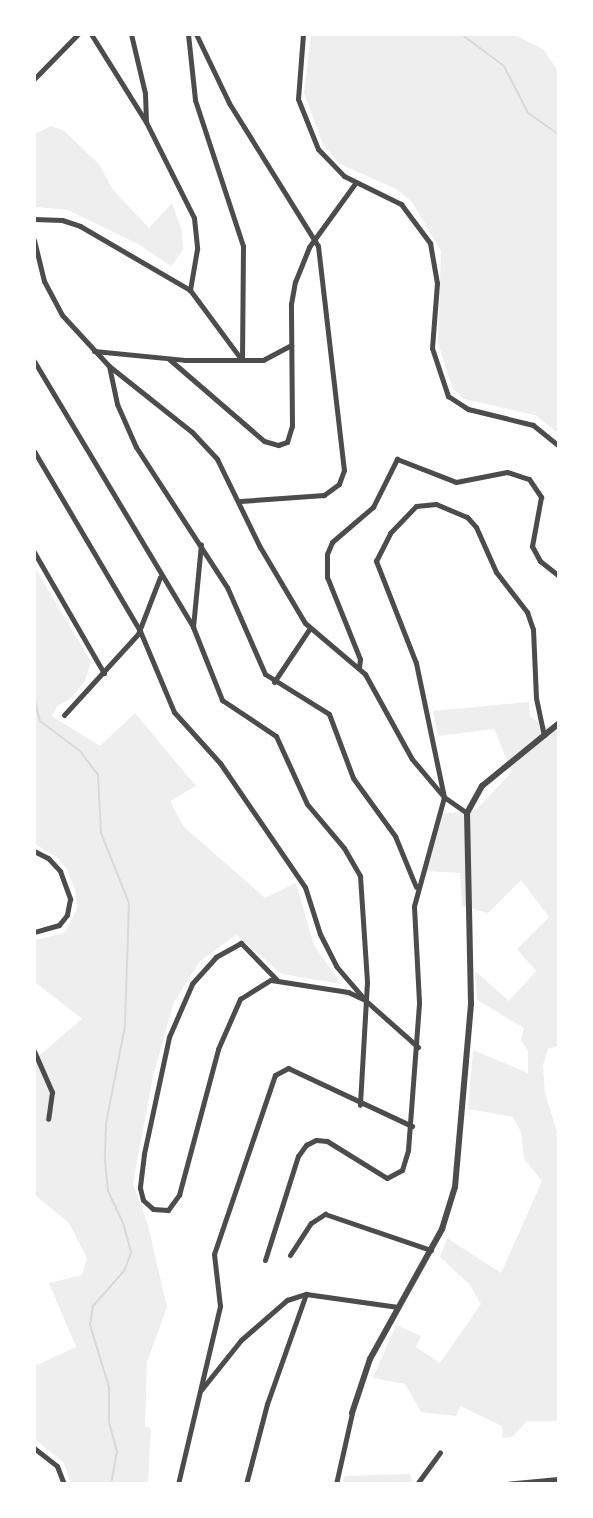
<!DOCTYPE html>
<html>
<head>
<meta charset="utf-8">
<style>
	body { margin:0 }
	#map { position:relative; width:593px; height:1518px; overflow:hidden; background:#fff; font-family:"DejaVu Sans",sans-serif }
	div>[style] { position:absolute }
	.green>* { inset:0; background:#eee }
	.stream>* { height:2px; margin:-1px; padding:0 1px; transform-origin:1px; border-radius:1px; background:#d9d9d9 }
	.minor>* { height:5px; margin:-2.5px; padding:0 2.5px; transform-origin:2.5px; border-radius:2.5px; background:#4c4c4c }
	.tertiary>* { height:6px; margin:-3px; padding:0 3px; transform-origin:3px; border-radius:3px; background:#4c4c4c }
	span { translate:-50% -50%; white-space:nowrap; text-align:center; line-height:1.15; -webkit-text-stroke:5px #fff; paint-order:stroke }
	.frame { position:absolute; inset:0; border:36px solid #fff; pointer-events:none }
</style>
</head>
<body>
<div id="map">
	<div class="green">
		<div style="clip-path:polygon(311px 35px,515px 35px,543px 49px,554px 65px,558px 72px,558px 433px,535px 415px,464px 399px,452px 387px,438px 343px,441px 251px,412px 202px,396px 189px,340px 164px,323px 145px,304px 93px)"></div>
		<div style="clip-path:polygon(50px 126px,63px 130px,99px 164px,113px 190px,149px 228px,172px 203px,182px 231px,183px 250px,171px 266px,138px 244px,68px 210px,35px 207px,35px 134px)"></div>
		<div style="clip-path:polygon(34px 566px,91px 662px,85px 681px,69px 700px,57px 706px,52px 716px,100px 746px,135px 713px,196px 786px,170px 801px,183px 826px,265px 898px,296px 883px,314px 945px,341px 984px,282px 974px,236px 935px,200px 961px,174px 1002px,153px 1076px,133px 1184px,148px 1225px,167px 1307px,147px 1362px,145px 1426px,151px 1428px,148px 1483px,71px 1483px,64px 1463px,35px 1439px,35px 1366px,76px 1347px,49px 1283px,82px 1275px,87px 1258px,69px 1223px,35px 1195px,35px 1059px,82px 1019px,35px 982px,35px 940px,64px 933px,77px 909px,76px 893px,67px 869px,58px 858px,35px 844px)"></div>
		<div style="clip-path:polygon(529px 702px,530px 717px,558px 732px,558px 1046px,548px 1049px,543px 1065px,545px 1093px,558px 1135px,558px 1421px,527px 1421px,512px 1437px,503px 1438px,502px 1426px,460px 1406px,456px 1416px,421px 1412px,405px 1384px,373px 1378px,396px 1325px,421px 1336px,416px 1347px,440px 1363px,481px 1304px,469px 1284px,440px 1257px,447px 1238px,501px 1273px,542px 1181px,524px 1159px,521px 1132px,513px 1117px,468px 1109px,473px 1050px,528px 1073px,528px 1051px,521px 1040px,524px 1028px,477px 1000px,475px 971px,509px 1001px,536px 971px,517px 949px,549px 917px,521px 880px,488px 913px,462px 906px,460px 873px,426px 871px,443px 814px,477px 809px,512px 772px,494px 729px,438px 736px,433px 711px)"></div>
		<div style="clip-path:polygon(410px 1474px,413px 1483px,343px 1483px,345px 1476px)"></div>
	</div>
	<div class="stream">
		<div style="left:461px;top:34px;width:54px;rotate:36.7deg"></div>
		<div style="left:504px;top:66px;width:53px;rotate:62.9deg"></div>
		<div style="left:528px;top:113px;width:37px;rotate:35deg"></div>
		<div style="left:34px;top:696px;width:26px;rotate:77deg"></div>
		<div style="left:40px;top:721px;width:50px;rotate:36.9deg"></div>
		<div style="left:80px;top:751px;width:30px;rotate:53deg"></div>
		<div style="left:98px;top:775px;width:58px;rotate:87deg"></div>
		<div style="left:101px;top:833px;width:75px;rotate:68.2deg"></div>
		<div style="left:129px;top:903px;width:123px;rotate:91.9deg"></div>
		<div style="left:125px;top:1026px;width:100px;rotate:101deg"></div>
		<div style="left:106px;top:1124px;width:37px;rotate:92deg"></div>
		<div style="left:105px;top:1161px;width:30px;rotate:84deg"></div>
		<div style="left:108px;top:1191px;width:38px;rotate:65deg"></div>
		<div style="left:124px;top:1226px;width:28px;rotate:75deg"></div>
		<div style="left:131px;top:1253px;width:19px;rotate:111deg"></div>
		<div style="left:124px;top:1271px;width:47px;rotate:131.5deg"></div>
		<div style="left:93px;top:1306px;width:19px;rotate:99deg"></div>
		<div style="left:90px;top:1325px;width:65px;rotate:73deg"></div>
		<div style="left:109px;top:1387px;width:35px;rotate:90deg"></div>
		<div style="left:109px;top:1422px;width:30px;rotate:75deg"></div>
		<div style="left:117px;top:1451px;width:34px;rotate:100deg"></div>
	</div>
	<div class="minor">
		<div style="left:91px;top:34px;width:104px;rotate:58deg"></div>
		<div style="left:146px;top:122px;width:107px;rotate:63.4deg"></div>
		<div style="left:194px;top:218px;width:31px;rotate:84deg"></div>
		<div style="left:197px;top:249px;width:42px;rotate:99.7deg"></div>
		<div style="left:131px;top:34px;width:61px;rotate:76.7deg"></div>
		<div style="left:145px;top:93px;width:27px;rotate:88deg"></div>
		<div style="left:188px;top:34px;width:66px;rotate:83.9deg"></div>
		<div style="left:195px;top:100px;width:154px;rotate:71.8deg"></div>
		<div style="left:243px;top:246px;width:114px;rotate:90.5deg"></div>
		<div style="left:196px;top:34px;width:76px;rotate:64.4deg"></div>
		<div style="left:229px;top:103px;width:168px;rotate:58.1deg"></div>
		<div style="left:318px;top:246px;width:226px;rotate:83.4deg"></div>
		<div style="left:344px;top:470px;width:15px;rotate:110deg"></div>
		<div style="left:339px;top:484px;width:19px;rotate:144deg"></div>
		<div style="left:324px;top:495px;width:84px;rotate:175.9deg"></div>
		<div style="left:303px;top:34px;width:65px;rotate:94.4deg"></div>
		<div style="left:298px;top:99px;width:54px;rotate:68.2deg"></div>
		<div style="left:318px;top:149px;width:37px;rotate:46deg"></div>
		<div style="left:344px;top:176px;width:64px;rotate:26.2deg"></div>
		<div style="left:401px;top:204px;width:49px;rotate:53.4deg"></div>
		<div style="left:430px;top:243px;width:41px;rotate:80.1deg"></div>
		<div style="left:437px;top:283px;width:65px;rotate:94.4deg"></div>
		<div style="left:432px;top:348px;width:51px;rotate:71.6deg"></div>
		<div style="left:448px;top:396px;width:24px;rotate:33deg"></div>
		<div style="left:468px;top:409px;width:67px;rotate:13.8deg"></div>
		<div style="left:533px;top:425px;width:32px;rotate:39deg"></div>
		<div style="left:34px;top:79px;width:63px;rotate:-45.6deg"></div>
		<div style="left:34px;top:219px;width:28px;rotate:2deg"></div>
		<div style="left:62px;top:220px;width:19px;rotate:18deg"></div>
		<div style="left:80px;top:226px;width:127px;rotate:30.2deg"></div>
		<div style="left:190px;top:290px;width:86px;rotate:53.5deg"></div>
		<div style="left:34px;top:240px;width:42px;rotate:76.3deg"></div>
		<div style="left:44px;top:281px;width:38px;rotate:62deg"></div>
		<div style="left:62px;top:315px;width:69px;rotate:47.3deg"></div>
		<div style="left:109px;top:366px;width:106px;rotate:38.5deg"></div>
		<div style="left:192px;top:432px;width:37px;rotate:47deg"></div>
		<div style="left:217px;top:459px;width:98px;rotate:64deg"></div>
		<div style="left:260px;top:547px;width:88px;rotate:59.4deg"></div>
		<div style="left:305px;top:623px;width:79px;rotate:40.4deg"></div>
		<div style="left:365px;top:674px;width:97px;rotate:61.1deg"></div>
		<div style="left:412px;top:759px;width:50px;rotate:49.9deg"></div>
		<div style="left:444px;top:797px;width:28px;rotate:35deg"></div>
		<div style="left:94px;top:351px;width:91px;rotate:5.6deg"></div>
		<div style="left:185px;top:360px;width:78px"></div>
		<div style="left:263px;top:360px;width:32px;rotate:-28deg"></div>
		<div style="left:169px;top:359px;width:125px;rotate:40.8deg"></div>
		<div style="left:264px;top:441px;width:15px;rotate:16deg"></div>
		<div style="left:278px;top:445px;width:9px;rotate:-18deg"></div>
		<div style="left:287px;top:442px;width:17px;rotate:-73deg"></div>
		<div style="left:292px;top:426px;width:122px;rotate:-90.5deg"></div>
		<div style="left:291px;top:304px;width:22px;rotate:-80deg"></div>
		<div style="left:295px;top:282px;width:38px;rotate:-68deg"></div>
		<div style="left:309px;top:247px;width:80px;rotate:-54.1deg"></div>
		<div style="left:34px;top:361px;width:310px;rotate:59.1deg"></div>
		<div style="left:193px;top:627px;width:79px;rotate:68.3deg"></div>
		<div style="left:222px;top:700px;width:65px;rotate:33.7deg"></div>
		<div style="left:276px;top:736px;width:75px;rotate:65.5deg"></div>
		<div style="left:307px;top:804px;width:57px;rotate:49.9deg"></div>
		<div style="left:344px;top:848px;width:32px;rotate:60deg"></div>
		<div style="left:360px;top:876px;width:106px;rotate:86.2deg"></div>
		<div style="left:367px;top:982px;width:123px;rotate:93.3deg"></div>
		<div style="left:109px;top:366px;width:39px;rotate:78deg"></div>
		<div style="left:117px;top:404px;width:47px;rotate:66.2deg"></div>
		<div style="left:136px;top:447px;width:167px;rotate:57deg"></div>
		<div style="left:227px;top:587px;width:95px;rotate:66.4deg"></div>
		<div style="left:265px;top:674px;width:75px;rotate:32deg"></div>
		<div style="left:329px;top:714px;width:68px;rotate:69.4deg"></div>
		<div style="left:353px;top:778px;width:72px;rotate:54.1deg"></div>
		<div style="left:395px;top:836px;width:55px;rotate:67.6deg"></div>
		<div style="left:34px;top:451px;width:209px;rotate:59.5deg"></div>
		<div style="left:140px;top:631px;width:88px;rotate:67.2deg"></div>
		<div style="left:174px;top:712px;width:69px;rotate:48deg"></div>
		<div style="left:220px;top:763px;width:150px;rotate:55.6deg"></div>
		<div style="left:305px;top:887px;width:49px;rotate:72.3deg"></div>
		<div style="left:320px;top:934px;width:36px;rotate:63deg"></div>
		<div style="left:336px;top:966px;width:45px;rotate:49.5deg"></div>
		<div style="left:365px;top:1000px;width:71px;rotate:41.6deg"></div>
		<div style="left:34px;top:552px;width:140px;rotate:60deg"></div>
		<div style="left:193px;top:627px;width:83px;rotate:-84.5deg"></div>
		<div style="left:359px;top:668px;width:9px;rotate:-84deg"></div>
		<div style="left:360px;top:659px;width:88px;rotate:-111.9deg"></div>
		<div style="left:327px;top:577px;width:23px;rotate:-90deg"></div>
		<div style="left:327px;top:554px;width:13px;rotate:-67deg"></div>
		<div style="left:332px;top:542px;width:54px;rotate:-40.5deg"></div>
		<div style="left:373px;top:507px;width:54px;rotate:-63.4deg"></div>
		<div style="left:397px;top:459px;width:63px;rotate:21.3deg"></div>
		<div style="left:456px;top:482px;width:52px;rotate:-11.1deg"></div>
		<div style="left:507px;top:472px;width:23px;rotate:18deg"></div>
		<div style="left:529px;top:479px;width:22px;rotate:56deg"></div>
		<div style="left:541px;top:497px;width:50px;rotate:100.4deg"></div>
		<div style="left:532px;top:546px;width:17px;rotate:62deg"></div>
		<div style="left:540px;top:561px;width:23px;rotate:38deg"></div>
		<div style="left:274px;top:682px;width:65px;rotate:-56.3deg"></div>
		<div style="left:64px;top:715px;width:110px;rotate:-47.6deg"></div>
		<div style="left:138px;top:634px;width:61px;rotate:-68.9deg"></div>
		<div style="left:34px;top:851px;width:16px;rotate:27deg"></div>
		<div style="left:48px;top:858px;width:18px;rotate:47deg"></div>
		<div style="left:60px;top:871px;width:30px;rotate:70deg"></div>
		<div style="left:70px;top:899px;width:16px;rotate:101deg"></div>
		<div style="left:67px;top:915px;width:13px;rotate:129deg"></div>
		<div style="left:59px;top:925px;width:26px;rotate:164deg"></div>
		<div style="left:277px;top:980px;width:52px;rotate:-134.2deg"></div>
		<div style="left:241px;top:943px;width:29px;rotate:151deg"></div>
		<div style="left:216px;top:957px;width:36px;rotate:132deg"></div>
		<div style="left:192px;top:984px;width:58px;rotate:113.5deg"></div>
		<div style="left:169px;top:1037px;width:120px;rotate:102.1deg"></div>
		<div style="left:144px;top:1154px;width:34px;rotate:97deg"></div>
		<div style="left:140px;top:1188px;width:12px;rotate:76deg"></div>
		<div style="left:143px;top:1200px;width:13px;rotate:42deg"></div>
		<div style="left:153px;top:1209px;width:15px;rotate:4deg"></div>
		<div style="left:168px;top:1210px;width:19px;rotate:-54deg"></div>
		<div style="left:179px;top:1195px;width:151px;rotate:-75deg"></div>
		<div style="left:218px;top:1049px;width:55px;rotate:-66.3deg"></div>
		<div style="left:240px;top:999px;width:36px;rotate:-32deg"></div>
		<div style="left:271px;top:980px;width:78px;rotate:8.9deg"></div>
		<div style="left:348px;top:992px;width:19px;rotate:25deg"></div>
		<div style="left:34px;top:1051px;width:45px;rotate:66.3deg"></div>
		<div style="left:52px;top:1092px;width:27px;rotate:98deg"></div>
		<div style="left:290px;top:1255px;width:38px;rotate:-57deg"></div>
		<div style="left:311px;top:1223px;width:17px;rotate:-33deg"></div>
		<div style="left:325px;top:1214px;width:112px;rotate:18.8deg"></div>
		<div style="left:265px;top:1260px;width:109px;rotate:-72.4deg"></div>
		<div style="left:298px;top:1156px;width:14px;rotate:-54deg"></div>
		<div style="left:306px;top:1145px;width:11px;rotate:-27deg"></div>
		<div style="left:316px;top:1140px;width:11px;rotate:5deg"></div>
		<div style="left:327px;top:1141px;width:70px;rotate:31.7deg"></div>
		<div style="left:387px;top:1178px;width:17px;rotate:-28deg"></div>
		<div style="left:402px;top:1170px;width:21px;rotate:-73deg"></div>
		<div style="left:408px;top:1150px;width:148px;rotate:-85.7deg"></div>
		<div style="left:419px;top:1002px;width:96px;rotate:-93deg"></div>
		<div style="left:414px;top:906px;width:113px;rotate:-74.6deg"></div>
		<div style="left:444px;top:797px;width:137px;rotate:-101.8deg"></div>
		<div style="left:416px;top:663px;width:110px;rotate:-111.4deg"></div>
		<div style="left:376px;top:561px;width:31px;rotate:-63deg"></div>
		<div style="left:390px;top:533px;width:37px;rotate:-46deg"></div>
		<div style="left:416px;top:506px;width:20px;rotate:-6deg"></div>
		<div style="left:436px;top:504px;width:34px;rotate:23deg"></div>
		<div style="left:467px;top:517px;width:13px;rotate:48deg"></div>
		<div style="left:476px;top:527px;width:49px;rotate:66deg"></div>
		<div style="left:496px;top:572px;width:51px;rotate:52.2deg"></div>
		<div style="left:527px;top:612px;width:18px;rotate:71deg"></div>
		<div style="left:533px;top:629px;width:69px;rotate:87.5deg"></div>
		<div style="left:536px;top:698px;width:38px;rotate:78deg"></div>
		<div style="left:201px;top:1390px;width:64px;rotate:-51.3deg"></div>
		<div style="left:241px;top:1340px;width:61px;rotate:-41deg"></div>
		<div style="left:287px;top:1300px;width:20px;rotate:-18deg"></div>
		<div style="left:34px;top:1448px;width:29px;rotate:38deg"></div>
		<div style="left:57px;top:1466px;width:19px;rotate:69deg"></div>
		<div style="left:178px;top:1484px;width:183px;rotate:-76.7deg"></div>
		<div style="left:220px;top:1306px;width:52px;rotate:-96.6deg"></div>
		<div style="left:214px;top:1254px;width:189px;rotate:-71.2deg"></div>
		<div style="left:275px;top:1075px;width:15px;rotate:-28deg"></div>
		<div style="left:288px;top:1068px;width:137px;rotate:25.1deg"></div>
		<div style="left:246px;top:1484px;width:83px;rotate:-75.3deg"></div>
		<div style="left:267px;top:1404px;width:117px;rotate:-70.5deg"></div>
		<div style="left:306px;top:1294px;width:93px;rotate:8deg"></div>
		<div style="left:336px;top:1484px;width:73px;rotate:-77.3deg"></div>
		<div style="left:417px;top:1484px;width:39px;rotate:-54deg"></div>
		<div style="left:506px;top:1484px;width:52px;rotate:-5.5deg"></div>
	</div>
	<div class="tertiary">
		<div style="left:352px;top:1413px;width:57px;rotate:-71.6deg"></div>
		<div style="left:370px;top:1359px;width:149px;rotate:-61deg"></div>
		<div style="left:442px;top:1229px;width:44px;rotate:-72.8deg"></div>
		<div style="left:455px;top:1187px;width:184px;rotate:-85deg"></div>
		<div style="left:471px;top:1004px;width:191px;rotate:-91.2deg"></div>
		<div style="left:467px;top:813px;width:31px;rotate:-61deg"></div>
		<div style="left:482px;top:786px;width:98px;rotate:-39.2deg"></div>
	</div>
	<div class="frame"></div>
</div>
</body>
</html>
